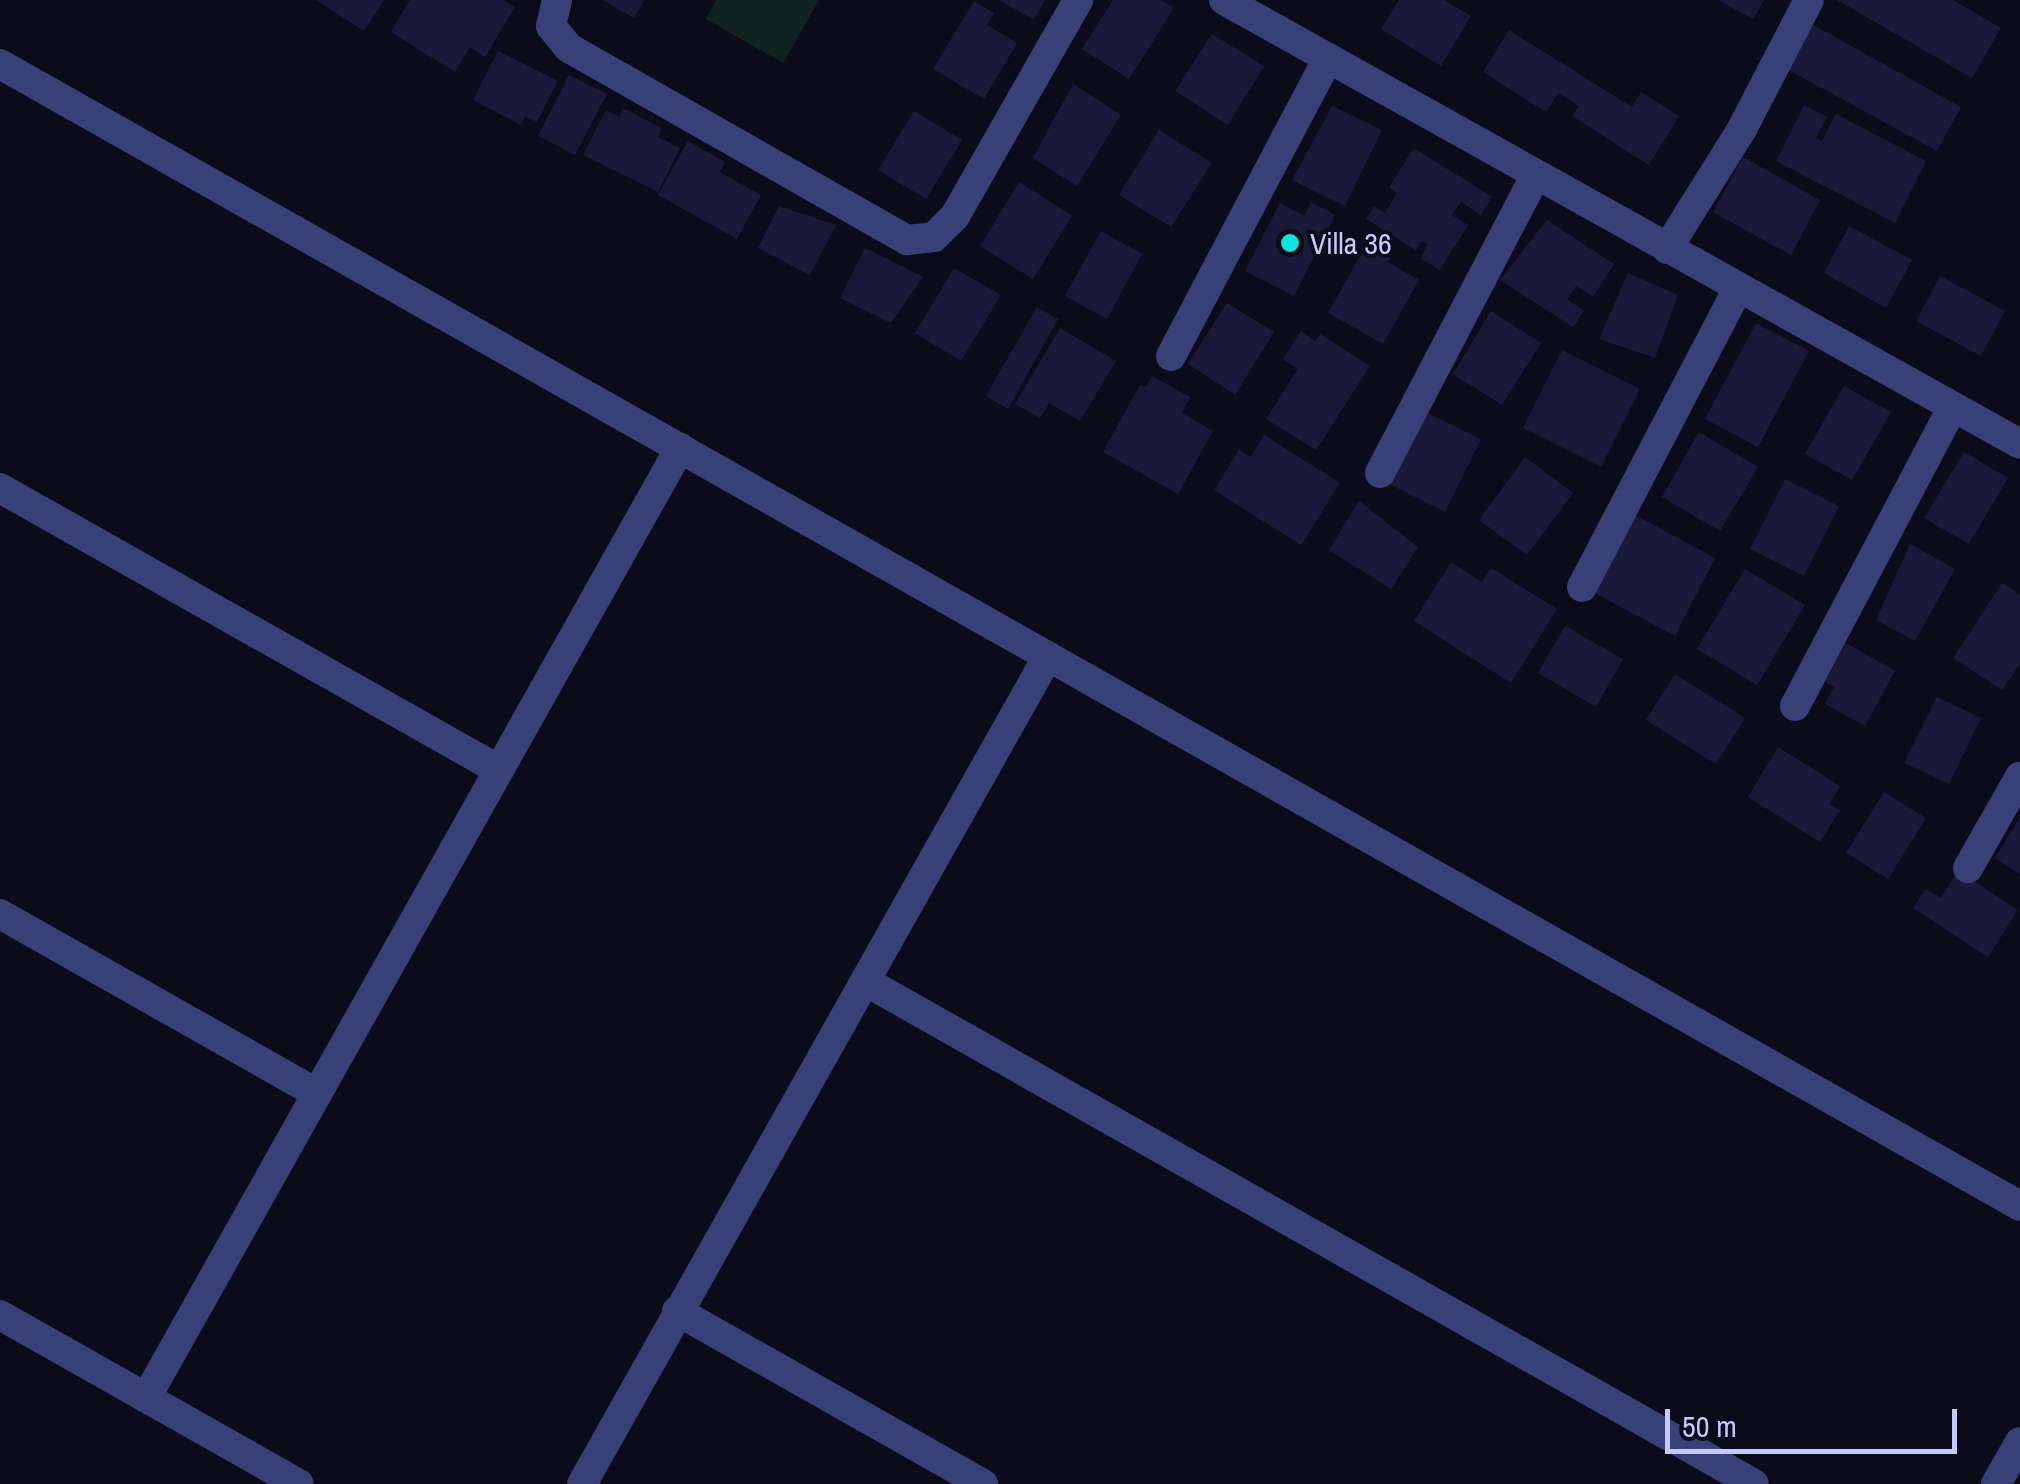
<!DOCTYPE html>
<html>
<head>
<meta charset="utf-8">
<style>
	body { margin:0 }
	#map { position:relative; width:2020px; height:1484px; overflow:hidden; background:#0c0b1a; font-family:"Archivo Narrow",sans-serif }
	div>[style] { position:absolute }
	.green>* { inset:0; background:#0f2420 }
	.building>* { inset:0; background:#1b193a }
	.minor>* { height:30px; margin:-15px; padding:0 15px; transform-origin:15px; border-radius:15px; background:#393f77 }
	.dots>* { width:28px; height:28px; translate:-50% -50%; box-sizing:border-box; border:5px solid #0c0b1a; border-radius:50% }
	span { translate:-50% -50%; white-space:nowrap; text-align:center; line-height:1.15; -webkit-text-stroke:8px #0c0b1a; paint-order:stroke }
	.poi-label { font-size:30px; color:#c7c9fc }
	.left { translate:0 -50%; text-align:left }
	.scale { position:absolute; left:1665px; top:1409px; width:292px; height:45px; box-sizing:border-box; border:5px solid #c7c9fc; border-top:0; padding-left:12px; font-size:30px; line-height:35px; white-space:nowrap; color:#c7c9fc; -webkit-text-stroke:8px #0c0b1a; paint-order:stroke }
</style>
</head>
<body>
<div id="map">
	<div class="green">
		<div style="clip-path:polygon(716px 0,819px 0,783px 63px,706px 19px)"></div>
	</div>
	<div class="building">
		<div style="clip-path:polygon(316px 0,384px 0,364px 31px)"></div>
		<div style="clip-path:polygon(410px 0,503px 0,515px 7px,485px 57px,470px 47px,455px 72px,391px 32px)"></div>
		<div style="clip-path:polygon(602px 0,644px 0,634px 18px)"></div>
		<div style="clip-path:polygon(999px 0,1045px 0,1034px 20px)"></div>
		<div style="clip-path:polygon(1113px 0,1161px 0,1174px 8px,1129px 79px,1082px 49px)"></div>
		<div style="clip-path:polygon(1399px 0,1444px 0,1471px 16px,1441px 66px,1381px 29px)"></div>
		<div style="clip-path:polygon(1718px 0,1764px 0,1753px 19px)"></div>
		<div style="clip-path:polygon(1837px 0,1953px 0,2001px 28px,1972px 78px)"></div>
		<div style="clip-path:polygon(974px 1px,994px 13px,987px 25px,1017px 43px,984px 99px,933px 69px)"></div>
		<div style="clip-path:polygon(1810px 23px,1961px 107px,1937px 151px,1785px 68px)"></div>
		<div style="clip-path:polygon(1509px 30px,1632px 107px,1641px 92px,1679px 116px,1649px 165px,1572px 116px,1579px 106px,1558px 93px,1546px 112px,1483px 72px)"></div>
		<div style="clip-path:polygon(1212px 34px,1264px 66px,1228px 125px,1175px 91px)"></div>
		<div style="clip-path:polygon(498px 51px,558px 81px,537px 122px,525px 116px,521px 125px,473px 100px)"></div>
		<div style="clip-path:polygon(569px 75px,607px 94px,575px 155px,538px 136px)"></div>
		<div style="clip-path:polygon(1073px 84px,1121px 115px,1077px 186px,1033px 158px)"></div>
		<div style="clip-path:polygon(1804px 105px,1827px 117px,1816px 138px,1822px 141px,1836px 114px,1926px 161px,1895px 223px,1776px 161px)"></div>
		<div style="clip-path:polygon(1332px 106px,1382px 130px,1345px 206px,1292px 180px)"></div>
		<div style="clip-path:polygon(623px 108px,662px 128px,658px 137px,680px 148px,658px 192px,583px 155px,606px 110px,619px 117px)"></div>
		<div style="clip-path:polygon(914px 111px,962px 140px,926px 199px,878px 170px)"></div>
		<div style="clip-path:polygon(1159px 130px,1212px 163px,1171px 227px,1119px 195px)"></div>
		<div style="clip-path:polygon(688px 141px,725px 162px,720px 172px,761px 195px,737px 239px,658px 195px)"></div>
		<div style="clip-path:polygon(1414px 148px,1492px 197px,1481px 215px,1461px 202px,1452px 215px,1468px 225px,1440px 270px,1420px 258px,1428px 245px,1422px 241px,1416px 250px,1366px 219px,1374px 206px,1385px 213px,1397px 193px,1389px 187px)"></div>
		<div style="clip-path:polygon(1743px 157px,1820px 200px,1791px 255px,1713px 212px)"></div>
		<div style="clip-path:polygon(1019px 182px,1072px 216px,1033px 279px,980px 246px)"></div>
		<div style="clip-path:polygon(1311px 202px,1335px 215px,1294px 296px,1245px 271px,1280px 203px,1304px 216px)"></div>
		<div style="clip-path:polygon(779px 206px,836px 225px,810px 275px,758px 248px)"></div>
		<div style="clip-path:polygon(1547px 220px,1614px 264px,1593px 297px,1576px 286px,1567px 299px,1584px 311px,1573px 327px,1500px 280px)"></div>
		<div style="clip-path:polygon(1849px 226px,1912px 260px,1886px 308px,1824px 273px)"></div>
		<div style="clip-path:polygon(1101px 231px,1142px 254px,1107px 319px,1065px 296px)"></div>
		<div style="clip-path:polygon(1371px 236px,1395px 249px,1388px 262px,1419px 280px,1383px 344px,1328px 313px)"></div>
		<div style="clip-path:polygon(865px 248px,923px 277px,891px 323px,840px 298px)"></div>
		<div style="clip-path:polygon(954px 268px,1001px 295px,961px 361px,915px 333px)"></div>
		<div style="clip-path:polygon(1628px 273px,1678px 295px,1655px 358px,1599px 339px)"></div>
		<div style="clip-path:polygon(1940px 276px,2005px 311px,1981px 356px,1916px 321px)"></div>
		<div style="clip-path:polygon(1227px 303px,1274px 332px,1235px 395px,1188px 364px)"></div>
		<div style="clip-path:polygon(1037px 307px,1058px 319px,1008px 409px,986px 396px)"></div>
		<div style="clip-path:polygon(1491px 311px,1541px 343px,1502px 405px,1453px 374px)"></div>
		<div style="clip-path:polygon(1756px 323px,1809px 351px,1758px 447px,1705px 419px)"></div>
		<div style="clip-path:polygon(1060px 328px,1116px 361px,1080px 421px,1049px 403px,1040px 418px,1015px 404px)"></div>
		<div style="clip-path:polygon(1301px 331px,1315px 341px,1320px 334px,1370px 366px,1316px 450px,1266px 419px,1298px 369px,1283px 359px)"></div>
		<div style="clip-path:polygon(1562px 350px,1640px 389px,1601px 467px,1523px 428px)"></div>
		<div style="clip-path:polygon(1152px 376px,1190px 397px,1182px 413px,1213px 431px,1178px 494px,1103px 452px,1140px 385px,1146px 388px)"></div>
		<div style="clip-path:polygon(1844px 386px,1891px 412px,1852px 480px,1805px 454px)"></div>
		<div style="clip-path:polygon(1425px 412px,1481px 439px,1445px 512px,1389px 484px)"></div>
		<div style="clip-path:polygon(1699px 432px,1758px 467px,1720px 531px,1662px 497px)"></div>
		<div style="clip-path:polygon(1264px 435px,1340px 483px,1301px 545px,1214px 490px,1239px 450px,1251px 457px)"></div>
		<div style="clip-path:polygon(1964px 452px,2008px 478px,1969px 544px,1924px 518px)"></div>
		<div style="clip-path:polygon(1525px 457px,1573px 493px,1527px 555px,1479px 520px)"></div>
		<div style="clip-path:polygon(1785px 479px,1839px 506px,1804px 576px,1750px 549px)"></div>
		<div style="clip-path:polygon(1359px 501px,1418px 547px,1391px 589px,1329px 550px)"></div>
		<div style="clip-path:polygon(1635px 515px,1715px 558px,1675px 636px,1595px 593px)"></div>
		<div style="clip-path:polygon(1910px 544px,1955px 569px,1915px 641px,1876px 620px)"></div>
		<div style="clip-path:polygon(1451px 562px,1482px 582px,1491px 568px,1557px 609px,1511px 683px,1414px 621px)"></div>
		<div style="clip-path:polygon(1745px 569px,1805px 605px,1757px 685px,1697px 649px)"></div>
		<div style="clip-path:polygon(2002px 583px,2020px 595px,2020px 664px,2002px 690px,1953px 658px)"></div>
		<div style="clip-path:polygon(1565px 626px,1623px 659px,1596px 707px,1538px 673px)"></div>
		<div style="clip-path:polygon(1846px 643px,1895px 671px,1865px 726px,1825px 704px,1834px 687px,1825px 682px)"></div>
		<div style="clip-path:polygon(1675px 674px,1745px 718px,1716px 764px,1646px 720px)"></div>
		<div style="clip-path:polygon(1937px 697px,1981px 718px,1949px 784px,1904px 763px)"></div>
		<div style="clip-path:polygon(1778px 747px,1840px 786px,1829px 804px,1840px 810px,1820px 842px,1748px 797px)"></div>
		<div style="clip-path:polygon(1884px 792px,1926px 818px,1888px 879px,1846px 853px)"></div>
		<div style="clip-path:polygon(2020px 817px,2020px 874px,1995px 858px)"></div>
		<div style="clip-path:polygon(1958px 871px,2018px 910px,1988px 957px,1913px 908px,1926px 889px,1941px 898px)"></div>
	</div>
	<div class="minor">
		<div style="left:557px;top:0;width:27px;rotate:103deg"></div>
		<div style="left:551px;top:26px;width:28px;rotate:51deg"></div>
		<div style="left:569px;top:48px;width:389px;rotate:29.6deg"></div>
		<div style="left:907px;top:240px;width:27px;rotate:-6deg"></div>
		<div style="left:934px;top:237px;width:30px;rotate:-45deg"></div>
		<div style="left:955px;top:216px;width:249px;rotate:-60.3deg"></div>
		<div style="left:1224px;top:0;width:911px;rotate:29.15deg"></div>
		<div style="left:0;top:64px;width:2320px;rotate:29.48deg"></div>
		<div style="left:1667px;top:249px;width:142px;rotate:-58deg"></div>
		<div style="left:1742px;top:129px;width:145px;rotate:-62.6deg"></div>
		<div style="left:1171px;top:356px;width:337px;rotate:-62.2deg"></div>
		<div style="left:1380px;top:473px;width:336px;rotate:-62.4deg"></div>
		<div style="left:0;top:488px;width:573px;rotate:29.47deg"></div>
		<div style="left:1582px;top:587px;width:337px;rotate:-62.4deg"></div>
		<div style="left:1795px;top:706px;width:337px;rotate:-62.2deg"></div>
		<div style="left:1968px;top:868px;width:105px;rotate:-60.3deg"></div>
		<div style="left:0;top:914px;width:364px;rotate:29.5deg"></div>
		<div style="left:865px;top:981px;width:1021px;rotate:29.5deg"></div>
		<div style="left:677px;top:1311px;width:352px;rotate:29.5deg"></div>
		<div style="left:0;top:1315px;width:343px;rotate:29.5deg"></div>
		<div style="left:146px;top:1398px;width:1090px;rotate:-60.66deg"></div>
		<div style="left:582px;top:1484px;width:950px;rotate:-60.63deg"></div>
		<div style="left:1996px;top:1484px;width:48px;rotate:-60.3deg"></div>
	</div>
	<div class="dots">
		<div style="left:1290px;top:243px;background:#0be5dc"></div>
	</div>
	<div class="poi-label">
		<span class="left" style="left:1310px;top:243px">Villa 36</span>
	</div>
	<div class="scale">50 m</div>
</div>
</body>
</html>
